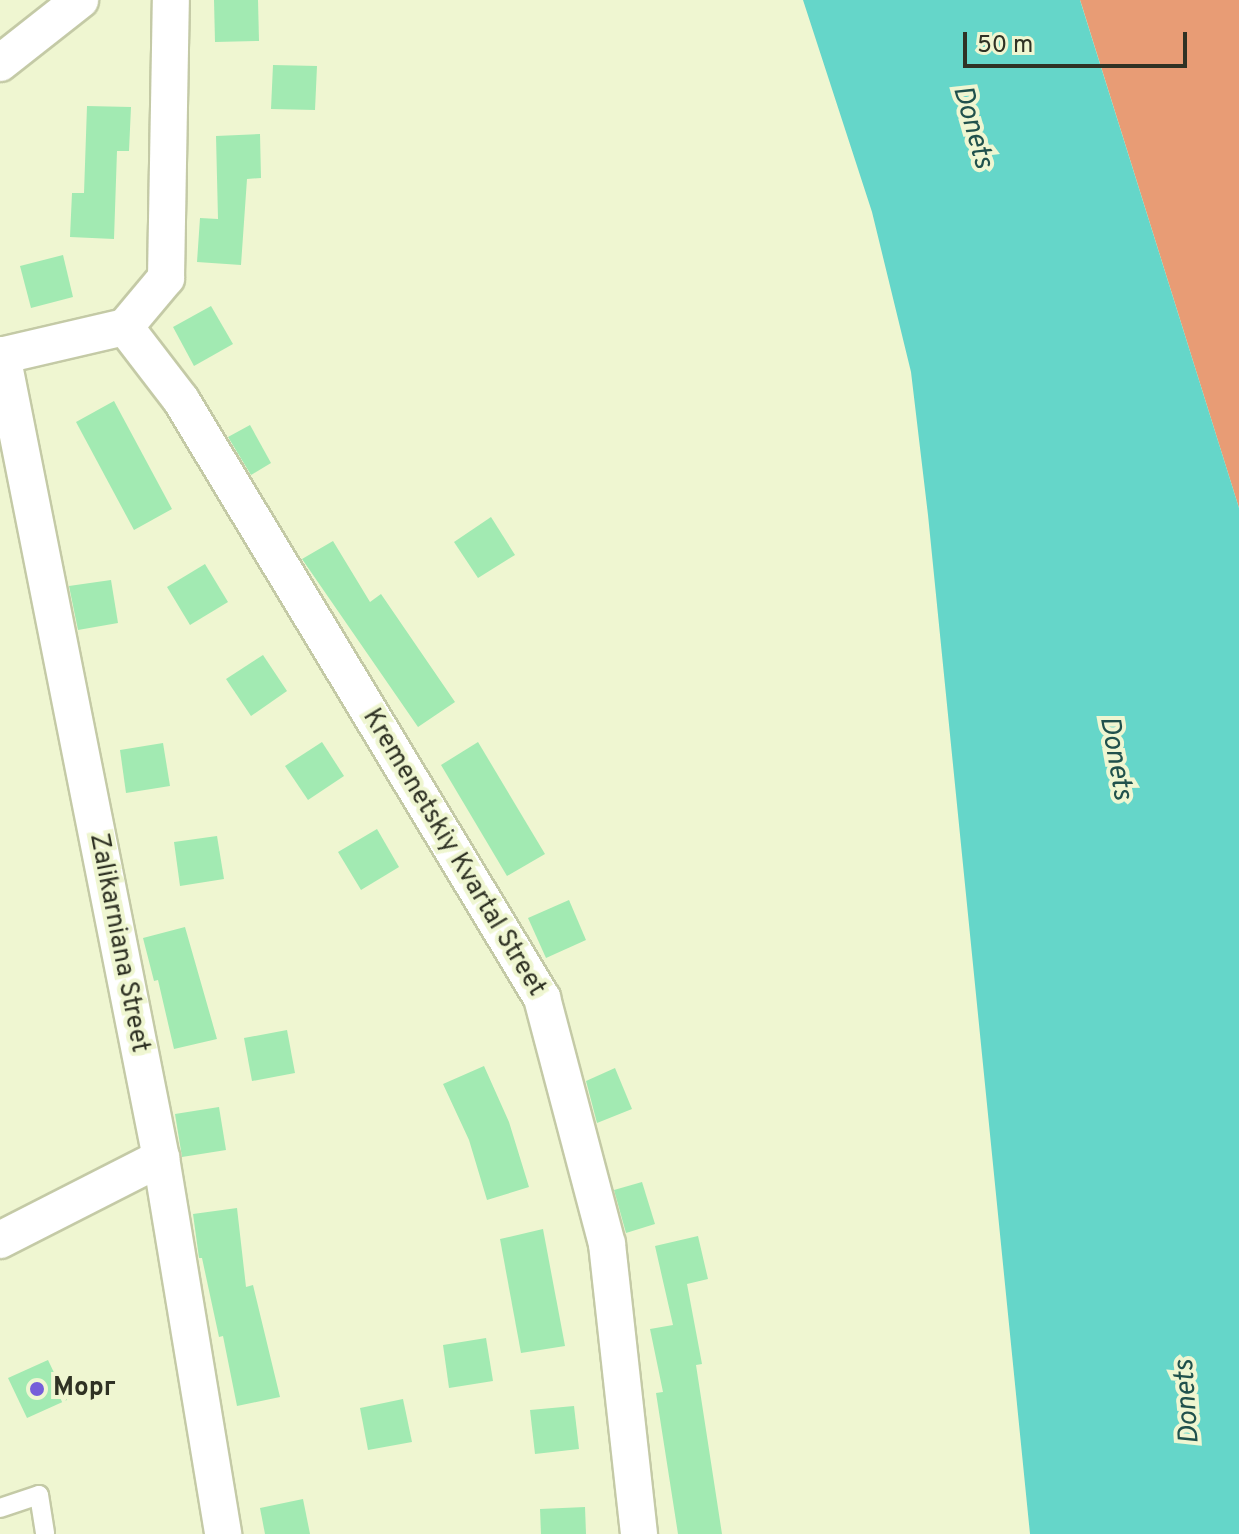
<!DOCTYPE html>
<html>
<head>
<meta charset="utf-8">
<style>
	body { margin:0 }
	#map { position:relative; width:1239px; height:1534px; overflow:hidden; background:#eff6d1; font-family:Overpass,sans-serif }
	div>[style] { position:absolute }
	.forest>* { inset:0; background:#e89c75 }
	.water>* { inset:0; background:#65d6c9 }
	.building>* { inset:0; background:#a2eab2 }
	.roads { filter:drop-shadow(2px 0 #c4caa6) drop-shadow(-2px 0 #c4caa6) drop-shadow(0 2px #c4caa6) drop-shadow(0 -2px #c4caa6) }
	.lane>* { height:18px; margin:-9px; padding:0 9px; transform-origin:9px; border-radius:9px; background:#fff }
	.street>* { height:36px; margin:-18px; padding:0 18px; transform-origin:18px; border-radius:18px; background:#fff }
	.dots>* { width:22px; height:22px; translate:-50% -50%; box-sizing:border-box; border:4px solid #eff6d1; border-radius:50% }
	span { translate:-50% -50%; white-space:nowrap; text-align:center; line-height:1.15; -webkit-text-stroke:8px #eff6d1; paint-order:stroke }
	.street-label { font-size:26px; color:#2f3224 }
	.poi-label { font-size:26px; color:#2f3224; font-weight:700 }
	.left { translate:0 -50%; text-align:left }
	.water-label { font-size:28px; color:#20514c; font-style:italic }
	.scale { position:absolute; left:963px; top:32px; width:224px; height:36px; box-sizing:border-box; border:4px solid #2f3224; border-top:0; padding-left:10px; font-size:24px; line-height:28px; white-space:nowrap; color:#2f3224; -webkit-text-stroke:6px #eff6d1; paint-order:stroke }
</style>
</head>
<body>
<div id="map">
	<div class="forest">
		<div style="clip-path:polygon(1080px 0,1239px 0,1239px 508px,1082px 6px)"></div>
	</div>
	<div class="water">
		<div style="clip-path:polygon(803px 0,1080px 0,1239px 508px,1239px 1534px,1030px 1534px,928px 515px,911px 372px,872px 212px)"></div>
	</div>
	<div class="building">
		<div style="clip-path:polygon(214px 0,258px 0,259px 41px,215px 42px)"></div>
		<div style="clip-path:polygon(273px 65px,317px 66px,315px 110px,271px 109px)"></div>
		<div style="clip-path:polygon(87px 106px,131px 107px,129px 151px,117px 151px,114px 239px,70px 237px,72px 193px,84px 193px)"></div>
		<div style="clip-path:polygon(260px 134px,261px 178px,247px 179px,241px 265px,197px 262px,200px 218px,218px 219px,216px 136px)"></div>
		<div style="clip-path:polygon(63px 255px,73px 297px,31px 308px,20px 266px)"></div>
		<div style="clip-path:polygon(211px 306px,233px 344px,194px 366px,173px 327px)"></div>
		<div style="clip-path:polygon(114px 401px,172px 509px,134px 530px,76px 422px)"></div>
		<div style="clip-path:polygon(250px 425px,271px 463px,251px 475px,228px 437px)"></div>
		<div style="clip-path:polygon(491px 517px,515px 555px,478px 578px,454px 542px)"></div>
		<div style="clip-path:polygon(333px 541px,370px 602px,381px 594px,455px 702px,418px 727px,302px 559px)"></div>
		<div style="clip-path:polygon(205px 564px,228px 602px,190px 625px,167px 587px)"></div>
		<div style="clip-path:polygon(111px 580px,118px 623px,78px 630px,69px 586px)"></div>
		<div style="clip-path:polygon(263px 655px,287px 691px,251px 716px,226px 679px)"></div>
		<div style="clip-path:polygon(322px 742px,344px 776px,308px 800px,285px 766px)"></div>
		<div style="clip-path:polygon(478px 742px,545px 854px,507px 876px,441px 765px)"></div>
		<div style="clip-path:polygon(163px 743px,170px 786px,126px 793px,120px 750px)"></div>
		<div style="clip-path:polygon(377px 829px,399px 867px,361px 890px,338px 852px)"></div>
		<div style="clip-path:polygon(217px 836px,224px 879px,180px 886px,174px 842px)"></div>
		<div style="clip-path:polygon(569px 900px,586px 940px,546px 958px,528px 918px)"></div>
		<div style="clip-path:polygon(185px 927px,217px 1039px,174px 1049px,158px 980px,154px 981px,143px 938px)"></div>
		<div style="clip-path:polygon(287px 1030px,295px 1073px,252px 1081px,244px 1038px)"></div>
		<div style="clip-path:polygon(484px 1066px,509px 1122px,529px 1187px,487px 1200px,469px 1140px,443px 1084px)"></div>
		<div style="clip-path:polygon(615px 1068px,632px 1109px,597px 1123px,586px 1081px)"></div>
		<div style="clip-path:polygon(219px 1107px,226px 1150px,182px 1157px,175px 1114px)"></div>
		<div style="clip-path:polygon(642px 1182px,655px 1224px,626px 1233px,614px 1190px)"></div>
		<div style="clip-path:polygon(237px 1208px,246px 1287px,253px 1285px,280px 1397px,237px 1406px,223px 1336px,219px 1337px,202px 1258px,199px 1258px,193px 1214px)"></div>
		<div style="clip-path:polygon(543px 1229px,565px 1346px,521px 1353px,500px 1239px)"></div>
		<div style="clip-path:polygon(698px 1236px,708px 1279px,687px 1284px,702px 1364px,696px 1365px,722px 1534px,678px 1534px,656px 1393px,663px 1392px,650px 1329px,673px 1325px,655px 1246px)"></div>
		<div style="clip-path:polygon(486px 1338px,493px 1381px,449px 1388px,443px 1345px)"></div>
		<div style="clip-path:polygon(48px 1360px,67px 1400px,27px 1418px,8px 1378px)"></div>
		<div style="clip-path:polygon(403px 1399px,412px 1442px,368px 1450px,360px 1408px)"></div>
		<div style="clip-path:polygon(574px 1406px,579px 1449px,535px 1454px,530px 1410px)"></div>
		<div style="clip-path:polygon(303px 1499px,310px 1534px,265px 1534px,260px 1508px)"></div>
		<div style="clip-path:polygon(585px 1507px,586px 1534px,541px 1534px,540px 1509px)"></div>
	</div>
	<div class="roads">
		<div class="lane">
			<div style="left:0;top:1508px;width:41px;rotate:-18.4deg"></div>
			<div style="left:39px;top:1495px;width:39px;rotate:81deg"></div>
		</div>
		<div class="street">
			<div style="left:0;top:63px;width:102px;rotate:-38.2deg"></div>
			<div style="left:125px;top:327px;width:92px;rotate:52.5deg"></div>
			<div style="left:181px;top:400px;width:699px;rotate:58.88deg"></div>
			<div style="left:542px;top:998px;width:254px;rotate:75.2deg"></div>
			<div style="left:607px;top:1244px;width:292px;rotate:83.7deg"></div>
			<div style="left:2px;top:355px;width:819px;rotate:78.8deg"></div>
			<div style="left:161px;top:1158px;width:381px;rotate:80.6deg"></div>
			<div style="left:0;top:356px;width:128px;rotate:-13.1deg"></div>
			<div style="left:125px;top:327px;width:64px;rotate:-50.1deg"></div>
			<div style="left:166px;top:278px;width:278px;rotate:-89deg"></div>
			<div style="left:0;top:1240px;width:181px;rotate:-27deg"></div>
		</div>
	</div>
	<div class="dots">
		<div style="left:37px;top:1389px;background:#765ed9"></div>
	</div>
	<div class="street-label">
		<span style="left:453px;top:853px;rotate:59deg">Kremenetskiy Kvartal Street</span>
		<span style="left:118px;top:943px;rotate:79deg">Zalikarniana Street</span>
	</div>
	<div class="poi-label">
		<span class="left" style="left:53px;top:1389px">Морг</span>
	</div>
	<div class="water-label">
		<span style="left:972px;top:127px;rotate:74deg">Donets</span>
		<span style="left:1115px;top:758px;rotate:80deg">Donets</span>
		<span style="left:1188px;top:1402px;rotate:-94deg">Donets</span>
	</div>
	<div class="scale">50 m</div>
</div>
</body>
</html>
